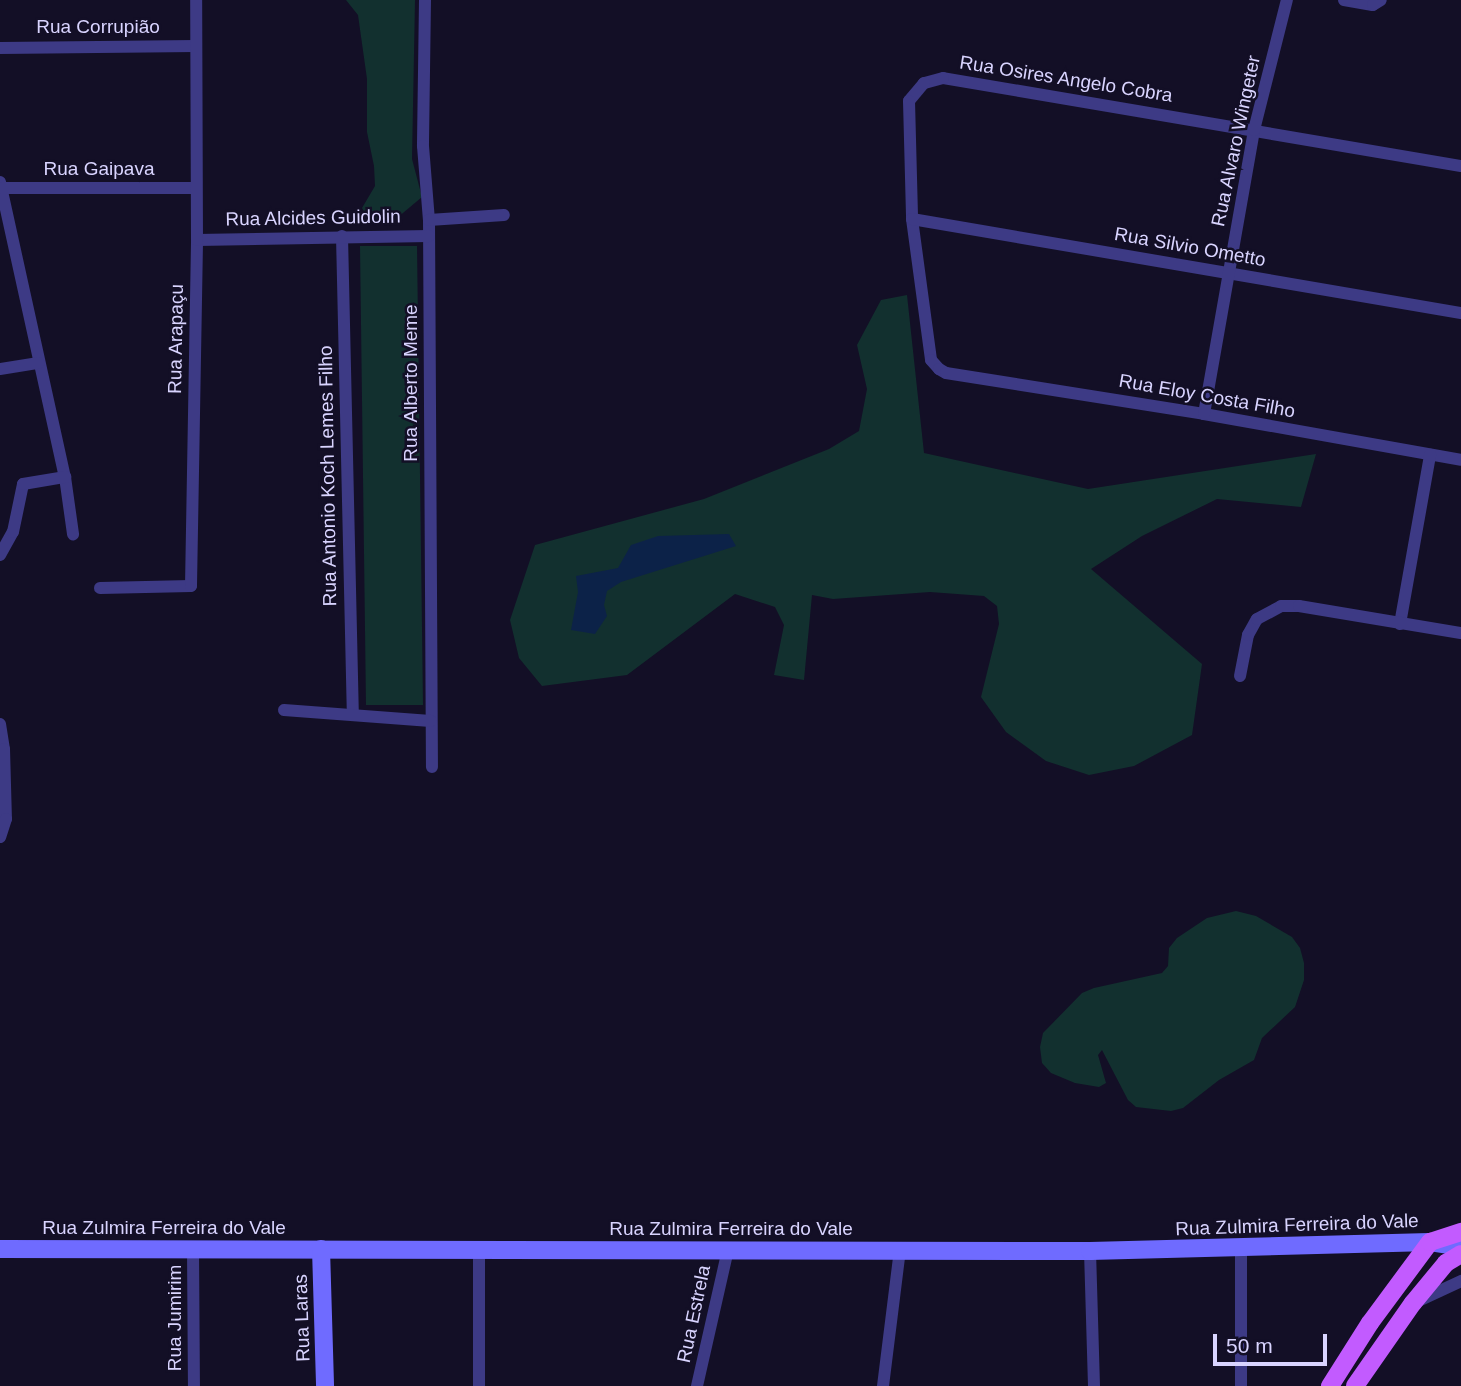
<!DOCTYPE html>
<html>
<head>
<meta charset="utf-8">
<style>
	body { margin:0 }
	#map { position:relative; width:1461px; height:1386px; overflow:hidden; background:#130f26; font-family:Helvetica,sans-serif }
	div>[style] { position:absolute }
	.green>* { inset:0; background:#12302f }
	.water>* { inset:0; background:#0c2248 }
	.street>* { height:12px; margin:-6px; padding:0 6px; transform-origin:6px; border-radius:6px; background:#3d3a85 }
	.secondary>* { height:18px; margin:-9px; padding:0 9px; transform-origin:9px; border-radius:9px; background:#6f6bff }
	.primary>* { height:18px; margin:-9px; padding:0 9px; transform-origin:9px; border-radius:9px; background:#c25bff }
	span { translate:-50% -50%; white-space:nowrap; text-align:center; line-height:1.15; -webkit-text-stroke:5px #130f26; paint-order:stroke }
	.street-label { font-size:19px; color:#d9d4ff }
	.scale { position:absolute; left:1213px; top:1334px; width:114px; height:32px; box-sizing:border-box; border:4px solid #d9d4ff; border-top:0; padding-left:9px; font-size:21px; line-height:24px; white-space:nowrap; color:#d9d4ff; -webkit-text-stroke:5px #130f26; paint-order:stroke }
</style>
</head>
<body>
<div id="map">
	<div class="green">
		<div style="clip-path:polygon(346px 0,415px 0,412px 159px,422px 197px,391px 223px,369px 220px,362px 208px,375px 186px,374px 166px,367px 132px,367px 79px,358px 15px)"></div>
		<div style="clip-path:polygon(360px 246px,417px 246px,423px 705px,366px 705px)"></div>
		<div style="clip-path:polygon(907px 295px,924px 453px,1088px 489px,1316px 454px,1301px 507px,1217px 499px,1142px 536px,1091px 569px,1202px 664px,1192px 735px,1134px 766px,1089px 775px,1046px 761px,1006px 732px,981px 697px,999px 624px,997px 606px,984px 596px,930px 592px,833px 599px,812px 595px,804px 680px,774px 675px,784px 625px,775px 607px,735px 594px,627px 675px,542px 686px,519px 658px,510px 620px,535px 545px,704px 499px,829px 449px,859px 431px,867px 389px,857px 345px,881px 300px)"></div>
		<div style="clip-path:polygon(1236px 911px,1256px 916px,1292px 937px,1300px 948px,1304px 963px,1304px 980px,1295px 1007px,1262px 1038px,1254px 1060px,1219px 1080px,1183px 1108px,1171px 1111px,1136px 1107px,1128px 1100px,1102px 1050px,1098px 1055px,1106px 1083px,1099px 1087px,1075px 1083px,1051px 1073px,1042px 1063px,1040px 1047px,1043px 1033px,1082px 993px,1094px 988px,1162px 973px,1168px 966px,1169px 948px,1177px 938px,1207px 918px)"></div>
	</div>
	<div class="water">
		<div style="clip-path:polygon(729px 534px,736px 546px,621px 582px,607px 591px,604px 605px,607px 616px,595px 634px,571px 630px,578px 592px,576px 576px,618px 568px,631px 545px,658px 536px)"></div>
	</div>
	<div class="street">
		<div style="left:425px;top:0;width:146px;rotate:90.8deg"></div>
		<div style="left:423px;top:146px;width:74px;rotate:85.4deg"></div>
		<div style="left:429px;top:220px;width:547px;rotate:89.69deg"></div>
		<div style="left:1344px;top:0;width:29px;rotate:10deg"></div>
		<div style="left:1373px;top:5px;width:9px;rotate:-32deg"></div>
		<div style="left:0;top:48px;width:196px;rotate:-0.6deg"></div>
		<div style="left:1461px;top:166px;width:525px;rotate:-170.36deg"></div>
		<div style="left:943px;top:78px;width:20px;rotate:165deg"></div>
		<div style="left:924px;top:83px;width:23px;rotate:130deg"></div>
		<div style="left:909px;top:101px;width:118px;rotate:88.5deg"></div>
		<div style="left:912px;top:219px;width:142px;rotate:82.3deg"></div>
		<div style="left:931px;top:360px;width:12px;rotate:48deg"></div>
		<div style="left:939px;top:369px;width:8px;rotate:30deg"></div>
		<div style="left:946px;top:373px;width:261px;rotate:9deg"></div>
		<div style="left:1204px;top:414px;width:261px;rotate:10.1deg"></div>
		<div style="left:0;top:182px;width:302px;rotate:77.6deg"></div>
		<div style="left:65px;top:477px;width:58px;rotate:82deg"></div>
		<div style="left:2px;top:188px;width:193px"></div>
		<div style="left:912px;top:219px;width:557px;rotate:9.72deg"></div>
		<div style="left:429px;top:220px;width:75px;rotate:-3.8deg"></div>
		<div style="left:342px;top:236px;width:479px;rotate:88.7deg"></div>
		<div style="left:197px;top:240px;width:232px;rotate:-1deg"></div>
		<div style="left:0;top:369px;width:39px;rotate:-9deg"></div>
		<div style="left:1204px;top:414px;width:288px;rotate:-80deg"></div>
		<div style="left:1254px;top:130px;width:134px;rotate:-75.8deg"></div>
		<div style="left:0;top:555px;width:26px;rotate:-61deg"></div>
		<div style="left:13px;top:532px;width:49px;rotate:-78.2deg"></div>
		<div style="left:23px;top:484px;width:43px;rotate:-9.5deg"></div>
		<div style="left:100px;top:588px;width:91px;rotate:-1.3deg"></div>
		<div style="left:191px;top:586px;width:346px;rotate:-89deg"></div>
		<div style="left:197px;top:240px;width:240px;rotate:-90.2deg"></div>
		<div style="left:1400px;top:624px;width:172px;rotate:-79.9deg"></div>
		<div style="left:1240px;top:676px;width:42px;rotate:-79deg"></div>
		<div style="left:1248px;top:635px;width:18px;rotate:-61deg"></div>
		<div style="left:1257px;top:619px;width:27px;rotate:-28deg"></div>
		<div style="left:1281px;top:606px;width:18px"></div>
		<div style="left:1299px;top:606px;width:164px;rotate:9.5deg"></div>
		<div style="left:284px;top:710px;width:147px;rotate:4.3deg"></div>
		<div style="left:0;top:724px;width:25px;rotate:81deg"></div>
		<div style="left:4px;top:749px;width:70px;rotate:88.4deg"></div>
		<div style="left:6px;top:819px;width:19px;rotate:108deg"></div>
		<div style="left:193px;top:1249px;width:137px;rotate:89.6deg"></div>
		<div style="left:479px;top:1250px;width:136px;rotate:90deg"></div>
		<div style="left:1090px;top:1251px;width:135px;rotate:88.3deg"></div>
		<div style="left:1416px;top:1302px;width:50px;rotate:-25deg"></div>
		<div style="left:697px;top:1386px;width:139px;rotate:-77.2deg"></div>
		<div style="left:883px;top:1386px;width:137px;rotate:-82.9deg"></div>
		<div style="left:1241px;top:1386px;width:138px;rotate:-90deg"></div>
	</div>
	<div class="secondary">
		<div style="left:0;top:1249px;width:1090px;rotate:0.11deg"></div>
		<div style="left:1090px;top:1251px;width:340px;rotate:-1.5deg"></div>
		<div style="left:1430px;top:1242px;width:31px;rotate:9deg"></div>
		<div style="left:321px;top:1249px;width:137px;rotate:88.3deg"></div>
	</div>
	<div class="primary">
		<div style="left:1330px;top:1386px;width:75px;rotate:-57.6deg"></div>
		<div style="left:1370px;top:1323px;width:101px;rotate:-53.5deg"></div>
		<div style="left:1430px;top:1242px;width:33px;rotate:-18deg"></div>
		<div style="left:1355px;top:1386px;width:101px;rotate:-55.1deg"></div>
		<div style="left:1413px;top:1303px;width:52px;rotate:-50.5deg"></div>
		<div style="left:1446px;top:1263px;width:17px;rotate:-31deg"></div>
	</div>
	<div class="street-label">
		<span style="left:98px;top:27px">Rua Corrupião</span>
		<span style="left:1066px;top:79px;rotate:9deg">Rua Osires Angelo Cobra</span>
		<span style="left:1236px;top:141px;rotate:-78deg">Rua Alvaro Wingeter</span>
		<span style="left:99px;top:169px">Rua Gaipava</span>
		<span style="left:313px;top:218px;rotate:-1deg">Rua Alcides Guidolin</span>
		<span style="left:1190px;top:247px;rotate:10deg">Rua Silvio Ometto</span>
		<span style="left:176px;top:339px;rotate:-89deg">Rua Arapaçu</span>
		<span style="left:411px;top:383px;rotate:-90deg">Rua Alberto Meme</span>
		<span style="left:1207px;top:396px;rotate:10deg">Rua Eloy Costa Filho</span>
		<span style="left:328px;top:476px;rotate:-91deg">Rua Antonio Koch Lemes Filho</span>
		<span style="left:1297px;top:1225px;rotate:-2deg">Rua Zulmira Ferreira do Vale</span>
		<span style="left:164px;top:1228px">Rua Zulmira Ferreira do Vale</span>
		<span style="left:731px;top:1229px">Rua Zulmira Ferreira do Vale</span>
		<span style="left:694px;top:1314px;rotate:-78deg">Rua Estrela</span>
		<span style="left:175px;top:1318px;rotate:-90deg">Rua Jumirim</span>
		<span style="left:302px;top:1318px;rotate:-92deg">Rua Laras</span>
	</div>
	<div class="scale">50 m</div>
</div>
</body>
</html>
